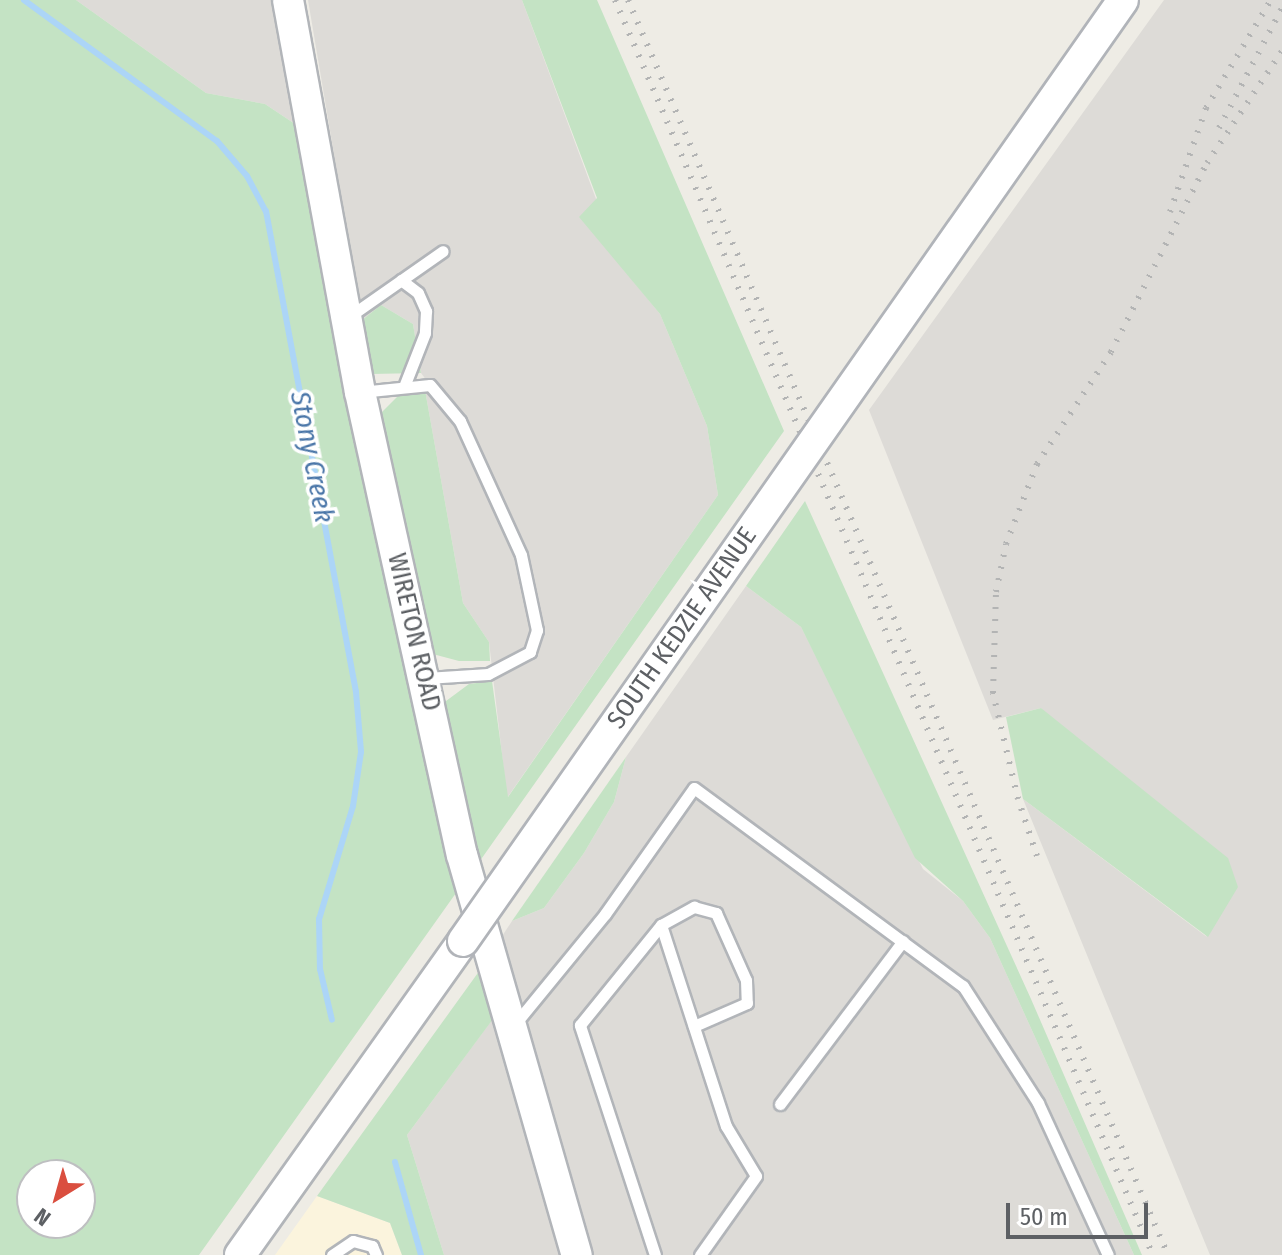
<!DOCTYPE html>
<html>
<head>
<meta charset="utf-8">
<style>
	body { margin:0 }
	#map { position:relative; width:1282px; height:1255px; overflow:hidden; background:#eeece5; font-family:"Fira Sans Condensed",sans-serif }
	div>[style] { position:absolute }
	.commercial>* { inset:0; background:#fbf4dd }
	.industrial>* { inset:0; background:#dddbd7 }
	.green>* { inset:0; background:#c4e3c4 }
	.stream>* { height:6px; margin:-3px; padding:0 3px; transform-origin:3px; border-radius:3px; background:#acd5f7 }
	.roads { filter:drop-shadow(2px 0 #b2b5b9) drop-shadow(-2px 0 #b2b5b9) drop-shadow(0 2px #b2b5b9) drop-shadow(0 -2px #b2b5b9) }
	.lane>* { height:11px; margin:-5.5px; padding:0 5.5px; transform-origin:5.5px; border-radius:5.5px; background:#fff }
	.secondary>* { height:30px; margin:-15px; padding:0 15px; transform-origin:15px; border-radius:15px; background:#fff }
	.rail>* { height:6px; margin-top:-3px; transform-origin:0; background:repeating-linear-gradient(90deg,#b3b4b4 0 2px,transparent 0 12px) }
	.bridges { filter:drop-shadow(2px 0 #b1b4b9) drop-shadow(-2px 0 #b1b4b9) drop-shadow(0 2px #b1b4b9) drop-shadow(0 -2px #b1b4b9) }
	.secondary-bridge>* { height:30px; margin:-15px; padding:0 15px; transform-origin:15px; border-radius:15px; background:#fff }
	span { translate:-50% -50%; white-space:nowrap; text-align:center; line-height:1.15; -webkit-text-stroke:7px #fff; paint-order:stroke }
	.street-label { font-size:26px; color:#5d6064 }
	.water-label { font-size:28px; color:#4a76a8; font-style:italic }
	.north { position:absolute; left:16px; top:1159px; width:80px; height:80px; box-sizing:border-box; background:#fff; border:2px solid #bebfc1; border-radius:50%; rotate:217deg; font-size:22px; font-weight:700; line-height:32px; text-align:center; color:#5d6064 }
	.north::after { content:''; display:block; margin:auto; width:28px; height:36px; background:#da4e3f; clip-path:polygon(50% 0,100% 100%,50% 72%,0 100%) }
	.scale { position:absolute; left:1006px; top:1203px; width:142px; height:36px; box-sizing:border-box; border:4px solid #5d6064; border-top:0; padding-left:10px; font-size:24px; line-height:28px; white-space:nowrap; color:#5d6064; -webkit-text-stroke:6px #fff; paint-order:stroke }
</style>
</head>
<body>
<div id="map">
	<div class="commercial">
		<div style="clip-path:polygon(317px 1196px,390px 1223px,402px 1255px,275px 1255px)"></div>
	</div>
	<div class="industrial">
		<div style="clip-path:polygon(76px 0,273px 0,295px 124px,265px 104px,206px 93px)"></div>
		<div style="clip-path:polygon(308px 0,522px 0,621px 266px,660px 314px,707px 426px,718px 495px,507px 798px,489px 642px,463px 603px,425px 390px,430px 385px,421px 373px,413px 324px,381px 305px,362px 320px)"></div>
		<div style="clip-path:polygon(1164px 0,1282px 0,1282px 1255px,1210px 1255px,1023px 799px,1207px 937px,1041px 708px,993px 720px,869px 410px)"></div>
		<div style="clip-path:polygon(746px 586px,801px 627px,923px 869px,963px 901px,990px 938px,1134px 1255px,444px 1255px,407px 1135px,492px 1020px,480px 970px,512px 921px,544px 908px,584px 853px,614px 802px,626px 757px)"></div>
	</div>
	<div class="green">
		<div style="clip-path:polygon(evenodd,0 0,76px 0,206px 93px,265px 104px,295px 124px,456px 893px,199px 1255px,0 1255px,0 0,32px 1175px,80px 1175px,80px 1223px,32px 1223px,32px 1175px)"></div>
		<div style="clip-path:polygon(522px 0,597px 0,784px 431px,477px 865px,442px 704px,469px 684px,492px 681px,508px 797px,718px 495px,707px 426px,660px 314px,579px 217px,597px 198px)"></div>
		<div style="clip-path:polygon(381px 305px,413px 324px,421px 373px,371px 374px,362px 320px)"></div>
		<div style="clip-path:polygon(413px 390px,425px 390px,463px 603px,489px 642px,490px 661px,459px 661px,429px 653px,374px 420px,398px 396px)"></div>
		<div style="clip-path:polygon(805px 501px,1031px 999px,1142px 1255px,1134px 1255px,990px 938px,963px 901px,915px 858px,801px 627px,746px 586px)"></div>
		<div style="clip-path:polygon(1041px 708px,1228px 858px,1238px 887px,1208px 937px,1023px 799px,1006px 717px)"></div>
		<div style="clip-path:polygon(626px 757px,614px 802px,584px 853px,544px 908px,512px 921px)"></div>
		<div style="clip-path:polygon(480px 970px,493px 1019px,407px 1135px,444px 1255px,402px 1255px,390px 1223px,317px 1196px)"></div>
	</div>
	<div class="stream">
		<div style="left:24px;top:0;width:239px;rotate:36.2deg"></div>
		<div style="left:217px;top:141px;width:46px;rotate:49.4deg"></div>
		<div style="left:247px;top:176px;width:40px;rotate:62deg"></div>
		<div style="left:266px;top:211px;width:489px;rotate:79.4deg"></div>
		<div style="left:356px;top:692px;width:60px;rotate:85.2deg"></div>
		<div style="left:361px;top:752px;width:55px;rotate:98.4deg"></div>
		<div style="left:353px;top:806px;width:118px;rotate:106.7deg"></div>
		<div style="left:319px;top:919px;width:50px;rotate:88.9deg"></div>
		<div style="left:320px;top:969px;width:52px;rotate:76.8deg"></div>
		<div style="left:395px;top:1162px;width:97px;rotate:74.4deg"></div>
	</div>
	<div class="roads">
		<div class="lane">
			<div style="left:401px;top:280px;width:21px;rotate:37deg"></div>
			<div style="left:418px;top:293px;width:20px;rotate:66deg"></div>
			<div style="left:426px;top:311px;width:22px;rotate:93deg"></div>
			<div style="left:425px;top:333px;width:55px;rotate:111.4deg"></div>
			<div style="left:350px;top:316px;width:113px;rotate:-35deg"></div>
			<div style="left:360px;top:392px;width:70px;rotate:-5.7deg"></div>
			<div style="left:430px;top:385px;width:47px;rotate:50.2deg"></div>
			<div style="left:460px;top:421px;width:147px;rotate:65.5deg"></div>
			<div style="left:521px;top:555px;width:77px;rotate:78deg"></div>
			<div style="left:537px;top:630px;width:23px;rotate:108deg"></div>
			<div style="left:530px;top:652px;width:47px;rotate:152.4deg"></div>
			<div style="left:488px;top:674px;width:62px;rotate:176.3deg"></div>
			<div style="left:661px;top:925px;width:38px;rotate:-29deg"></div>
			<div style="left:694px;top:907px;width:23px;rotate:15deg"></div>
			<div style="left:716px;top:913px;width:73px;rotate:65.9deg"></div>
			<div style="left:746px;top:980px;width:23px;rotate:88deg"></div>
			<div style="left:747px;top:1003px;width:58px;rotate:156.5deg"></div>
			<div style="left:515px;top:1024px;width:142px;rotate:-50.7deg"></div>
			<div style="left:605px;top:914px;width:154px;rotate:-54.8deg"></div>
			<div style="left:694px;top:788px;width:334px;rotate:36.4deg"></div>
			<div style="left:963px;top:986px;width:139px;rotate:57.3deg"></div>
			<div style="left:1038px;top:1103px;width:167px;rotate:65.3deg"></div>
			<div style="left:780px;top:1104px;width:204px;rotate:-53deg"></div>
			<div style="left:332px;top:1255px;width:25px;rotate:-34deg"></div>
			<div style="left:353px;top:1241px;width:20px;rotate:15deg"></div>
			<div style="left:372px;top:1246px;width:10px;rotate:66deg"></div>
			<div style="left:655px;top:1255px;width:242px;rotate:-108.1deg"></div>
			<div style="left:580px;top:1025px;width:129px;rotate:-51deg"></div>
			<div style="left:661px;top:925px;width:211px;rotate:72.1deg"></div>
			<div style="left:726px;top:1126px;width:58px;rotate:59deg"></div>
			<div style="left:756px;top:1176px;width:97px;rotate:125.3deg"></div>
		</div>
		<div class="secondary">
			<div style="left:288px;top:0;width:399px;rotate:79.6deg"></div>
			<div style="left:360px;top:392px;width:474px;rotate:77.6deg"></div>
			<div style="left:462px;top:855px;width:416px;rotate:74deg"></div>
			<div style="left:240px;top:1255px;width:385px;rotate:-54.6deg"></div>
		</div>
	</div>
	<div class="rail">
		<div style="left:615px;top:0;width:1365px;rotate:66.8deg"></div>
		<div style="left:628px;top:0;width:1366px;rotate:66.72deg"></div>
		<div style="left:1219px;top:128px;width:136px;rotate:-62.3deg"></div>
		<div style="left:1170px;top:212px;width:110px;rotate:-70.9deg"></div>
		<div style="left:1206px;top:108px;width:126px;rotate:-59deg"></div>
		<div style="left:1037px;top:856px;width:60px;rotate:-108.4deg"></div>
		<div style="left:1018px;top:799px;width:109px;rotate:-103.3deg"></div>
		<div style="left:993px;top:693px;width:101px;rotate:-88.3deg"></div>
		<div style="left:996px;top:592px;width:49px;rotate:-78.2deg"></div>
		<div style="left:1006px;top:544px;width:86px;rotate:-68.8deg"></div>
		<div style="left:1037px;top:464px;width:134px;rotate:-56.5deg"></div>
		<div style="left:1111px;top:352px;width:212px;rotate:-63.1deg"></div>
		<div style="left:1207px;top:163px;width:135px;rotate:-56.2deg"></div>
	</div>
	<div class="bridges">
		<div class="secondary-bridge">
			<div style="left:463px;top:941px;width:1149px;rotate:-54.95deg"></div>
		</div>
	</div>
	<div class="street-label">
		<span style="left:682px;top:628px;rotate:-55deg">SOUTH KEDZIE AVENUE</span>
		<span style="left:414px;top:632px;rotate:77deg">WIRETON ROAD</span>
	</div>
	<div class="water-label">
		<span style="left:312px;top:457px;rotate:79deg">Stony Creek</span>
	</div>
	<div class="north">N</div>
	<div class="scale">50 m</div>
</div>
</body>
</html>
